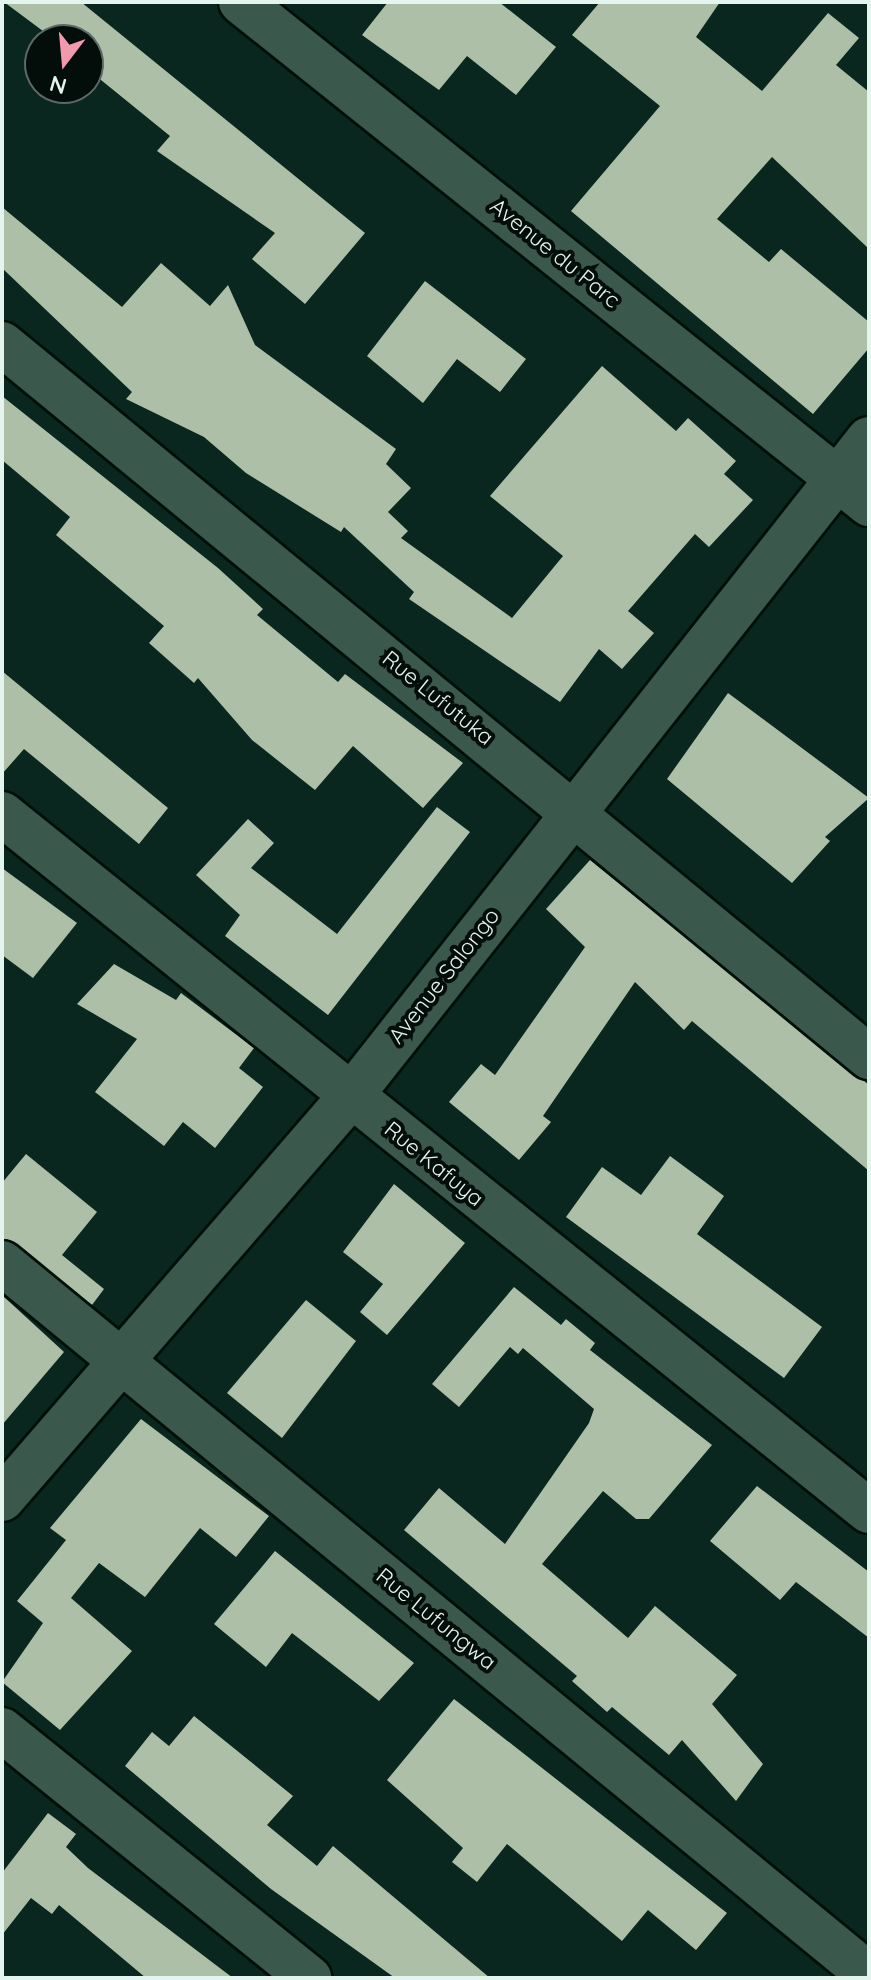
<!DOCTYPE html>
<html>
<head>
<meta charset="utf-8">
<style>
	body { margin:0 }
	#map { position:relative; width:871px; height:1980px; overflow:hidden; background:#09271e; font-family:Quicksand,sans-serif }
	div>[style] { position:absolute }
	.building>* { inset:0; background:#adbfa6 }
	.roads { filter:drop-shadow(2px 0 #000f08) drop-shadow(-2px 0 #000f08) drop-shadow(0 2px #000f08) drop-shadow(0 -2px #000f08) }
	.minor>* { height:44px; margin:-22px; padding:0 22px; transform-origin:22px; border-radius:22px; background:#3b584d }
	span { translate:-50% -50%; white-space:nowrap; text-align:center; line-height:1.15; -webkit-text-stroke:8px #030d09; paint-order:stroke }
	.street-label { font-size:22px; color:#e4f4ee }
	.frame { position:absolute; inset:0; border:4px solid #e4f4ee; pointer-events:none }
	.north { position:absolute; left:24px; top:24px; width:80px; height:80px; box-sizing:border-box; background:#030d09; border:2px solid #5d6965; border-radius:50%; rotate:196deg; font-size:22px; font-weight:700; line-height:32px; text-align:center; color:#e4f4ee }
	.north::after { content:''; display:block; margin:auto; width:28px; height:36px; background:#f29aad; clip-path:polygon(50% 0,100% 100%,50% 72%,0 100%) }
</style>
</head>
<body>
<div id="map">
	<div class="building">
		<div style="clip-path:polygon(4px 2px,81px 2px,365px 233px,305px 304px,252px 259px,275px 233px,157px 151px,170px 136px,101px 80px,88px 64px,88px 40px,55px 40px)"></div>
		<div style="clip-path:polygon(388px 2px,499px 2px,556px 47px,516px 95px,467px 56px,439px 90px,362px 35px)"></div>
		<div style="clip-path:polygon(600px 2px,720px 2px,696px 37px,762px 91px,828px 13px,859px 38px,836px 65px,869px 92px,869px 249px,772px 157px,717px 219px,769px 262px,781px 249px,869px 322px,869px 348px,813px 414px,571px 211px,660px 106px,572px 35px)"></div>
		<div style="clip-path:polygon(2px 207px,122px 307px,161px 263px,210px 306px,228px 285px,255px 345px,396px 449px,386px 464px,411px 488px,388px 512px,408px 531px,401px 538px,512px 618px,563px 556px,490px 496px,602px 366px,676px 431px,688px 418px,736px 461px,724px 474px,753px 500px,709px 547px,695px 534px,628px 611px,654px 633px,622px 669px,599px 649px,560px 702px,409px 599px,414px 592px,344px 527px,341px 532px,246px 473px,204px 437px,126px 399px,132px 392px,2px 268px)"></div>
		<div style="clip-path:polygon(425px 281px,526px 359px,500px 392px,457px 359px,423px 403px,367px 356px)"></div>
		<div style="clip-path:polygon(2px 396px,218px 568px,263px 609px,257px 615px,338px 682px,345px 674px,463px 763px,423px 808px,353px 746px,315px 790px,252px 740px,198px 678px,194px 683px,149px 643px,164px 626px,56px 535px,70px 517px,2px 460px)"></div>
		<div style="clip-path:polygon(2px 671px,168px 808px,139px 844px,24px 749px,2px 774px)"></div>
		<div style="clip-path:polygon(728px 693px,869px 798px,825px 837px,830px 841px,792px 883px,667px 779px)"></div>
		<div style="clip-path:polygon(437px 807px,470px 832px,328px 1015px,225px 936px,240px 915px,196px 875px,248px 819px,274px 843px,251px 868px,337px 934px)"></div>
		<div style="clip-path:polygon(590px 860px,869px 1085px,869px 1171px,692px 1021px,684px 1030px,635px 982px,543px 1116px,551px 1122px,519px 1160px,449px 1102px,481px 1064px,495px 1075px,585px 947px,546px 909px)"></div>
		<div style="clip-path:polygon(2px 868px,77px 923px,33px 978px,2px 955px)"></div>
		<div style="clip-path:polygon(114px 964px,176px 1000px,181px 993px,254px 1048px,239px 1068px,263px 1087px,215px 1148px,183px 1122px,164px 1146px,95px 1092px,137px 1039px,77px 1004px)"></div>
		<div style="clip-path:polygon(26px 1154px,97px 1212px,62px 1255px,104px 1289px,92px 1305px,2px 1239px,2px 1183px)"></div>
		<div style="clip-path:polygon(670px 1156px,724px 1196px,697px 1234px,822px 1327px,784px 1378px,566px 1217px,602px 1167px,641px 1195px)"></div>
		<div style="clip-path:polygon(394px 1184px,465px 1243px,387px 1335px,360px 1312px,383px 1284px,343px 1252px)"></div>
		<div style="clip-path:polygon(514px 1287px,561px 1325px,566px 1319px,595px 1343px,590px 1350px,712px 1445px,649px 1519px,636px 1519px,603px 1491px,542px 1564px,628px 1638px,655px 1606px,737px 1675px,712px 1704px,763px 1764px,736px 1801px,682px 1740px,669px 1755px,612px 1707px,607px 1712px,572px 1681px,577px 1676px,404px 1530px,439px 1488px,505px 1544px,589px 1423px,594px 1409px,523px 1348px,518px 1354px,510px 1347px,459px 1407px,432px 1384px)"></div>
		<div style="clip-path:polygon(2px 1295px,64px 1352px,2px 1425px)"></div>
		<div style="clip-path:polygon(306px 1300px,356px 1341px,282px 1438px,227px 1393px)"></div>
		<div style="clip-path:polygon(141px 1419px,269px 1516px,236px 1557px,200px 1528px,145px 1597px,99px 1563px,71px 1598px,132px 1651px,60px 1730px,2px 1682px,43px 1623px,17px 1601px,66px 1540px,50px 1528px)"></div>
		<div style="clip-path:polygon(757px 1486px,869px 1572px,869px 1638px,796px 1582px,780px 1600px,710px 1541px)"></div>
		<div style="clip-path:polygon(275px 1551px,414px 1663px,379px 1701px,292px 1633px,266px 1667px,214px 1624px)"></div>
		<div style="clip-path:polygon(454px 1699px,727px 1913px,696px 1950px,648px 1910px,622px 1941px,507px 1844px,477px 1882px,452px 1862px,463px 1848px,387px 1780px)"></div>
		<div style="clip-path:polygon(194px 1716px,293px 1796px,267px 1825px,317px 1866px,333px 1846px,490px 1978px,395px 1978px,271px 1889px,125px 1766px,152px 1732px,169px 1746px)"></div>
		<div style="clip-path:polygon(48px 1813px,76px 1834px,66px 1847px,88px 1868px,233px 1978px,146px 1978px,59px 1905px,52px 1914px,31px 1898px,2px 1935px,2px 1873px)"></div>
	</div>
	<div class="roads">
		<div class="minor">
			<div style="left:241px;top:2px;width:804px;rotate:38.64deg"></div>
			<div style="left:2px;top:344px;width:1123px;rotate:39.43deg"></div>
			<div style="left:2px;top:814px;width:1112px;rotate:38.8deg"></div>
			<div style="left:2px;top:1263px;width:1122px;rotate:39.39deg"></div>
			<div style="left:2px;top:1499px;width:532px;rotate:-49.12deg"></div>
			<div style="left:350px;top:1097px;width:838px;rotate:-51.74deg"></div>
			<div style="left:2px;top:1730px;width:395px;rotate:38.9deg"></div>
		</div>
	</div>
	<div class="street-label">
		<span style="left:555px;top:253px;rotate:39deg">Avenue du Parc</span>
		<span style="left:438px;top:698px;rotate:39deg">Rue Lufutuka</span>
		<span style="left:444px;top:976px;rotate:-52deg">Avenue Salongo</span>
		<span style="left:434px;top:1164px;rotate:39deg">Rue Kafuya</span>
		<span style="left:436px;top:1619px;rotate:39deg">Rue Lufungwa</span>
	</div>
	<div class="frame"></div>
	<div class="north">N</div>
</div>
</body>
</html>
